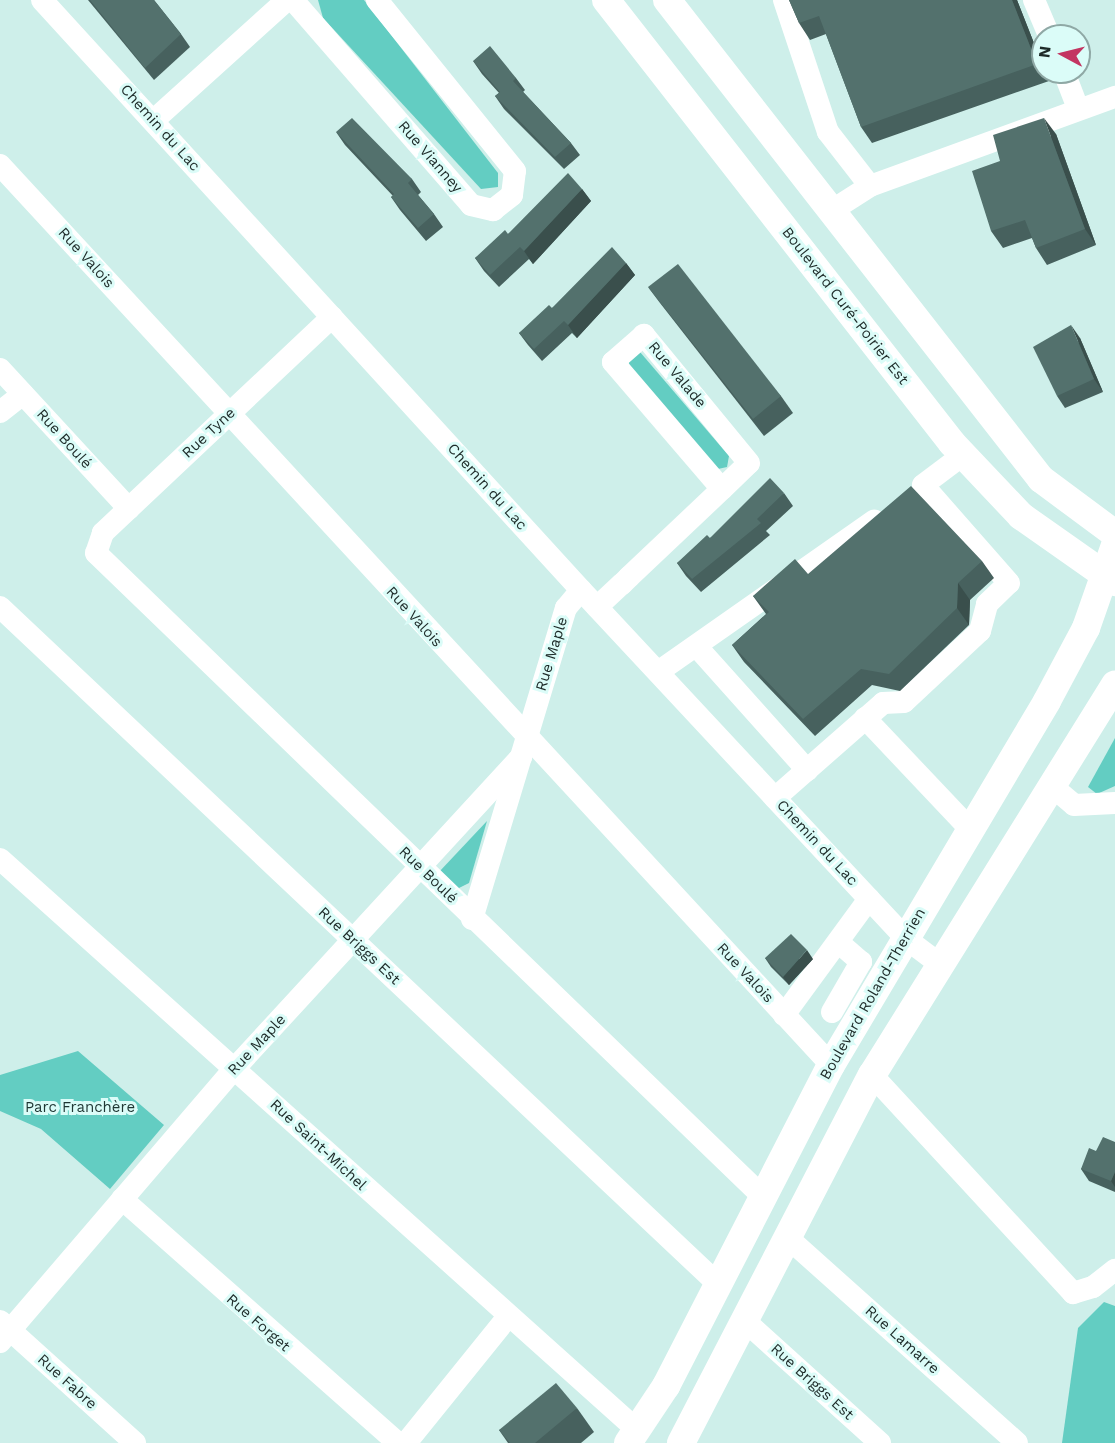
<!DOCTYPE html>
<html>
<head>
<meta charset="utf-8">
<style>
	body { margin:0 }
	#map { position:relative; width:1115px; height:1443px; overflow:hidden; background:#ceefea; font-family:"Work Sans",sans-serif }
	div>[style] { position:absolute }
	.green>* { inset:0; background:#63cdc2 }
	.minor>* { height:22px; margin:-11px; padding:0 11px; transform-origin:11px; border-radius:11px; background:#fff }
	.major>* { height:28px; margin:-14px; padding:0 14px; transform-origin:14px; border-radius:14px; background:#fff }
	.wall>* { inset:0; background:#47615e }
	.shaded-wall>* { inset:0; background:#3a4f4c }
	.building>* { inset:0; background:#53716d }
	span { translate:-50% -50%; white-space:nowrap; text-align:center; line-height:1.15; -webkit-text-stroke:6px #dbfcf8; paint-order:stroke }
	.street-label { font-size:15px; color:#1d2a28 }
	.park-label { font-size:15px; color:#1e3633 }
	.north { position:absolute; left:1031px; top:24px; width:60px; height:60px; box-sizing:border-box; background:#dbfcf8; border:2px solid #8fa8a5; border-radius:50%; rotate:277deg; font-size:16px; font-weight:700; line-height:24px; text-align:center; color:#1d2a28 }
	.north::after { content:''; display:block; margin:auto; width:21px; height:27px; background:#c33562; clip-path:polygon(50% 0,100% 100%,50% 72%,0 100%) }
</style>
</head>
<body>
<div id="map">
	<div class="green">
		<div style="clip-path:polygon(318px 0,364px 0,498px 173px,498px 187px,481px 189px,323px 18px)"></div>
		<div style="clip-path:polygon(640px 352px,729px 456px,727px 467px,718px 469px,629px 374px,629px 359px)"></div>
		<div style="clip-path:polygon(1115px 738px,1115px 786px,1097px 794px,1088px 787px)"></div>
		<div style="clip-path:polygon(487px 821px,469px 883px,457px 889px,439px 872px)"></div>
		<div style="clip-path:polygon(78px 1051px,164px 1125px,110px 1189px,41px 1129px,0 1111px,0 1075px)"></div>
		<div style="clip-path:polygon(1104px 1302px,1115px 1306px,1115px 1443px,1062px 1443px,1078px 1328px)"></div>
	</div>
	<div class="minor">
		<div style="left:42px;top:0;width:799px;rotate:47.59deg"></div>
		<div style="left:581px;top:590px;width:475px;rotate:47deg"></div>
		<div style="left:905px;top:938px;width:45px;rotate:36.9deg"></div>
		<div style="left:293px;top:0;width:271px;rotate:49deg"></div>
		<div style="left:471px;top:205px;width:23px;rotate:13deg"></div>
		<div style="left:493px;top:210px;width:24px;rotate:-38deg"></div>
		<div style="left:512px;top:195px;width:24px;rotate:-83deg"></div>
		<div style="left:515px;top:171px;width:220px;rotate:-128.9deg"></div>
		<div style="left:784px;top:0;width:139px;rotate:71.6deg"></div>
		<div style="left:828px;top:132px;width:68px;rotate:52.1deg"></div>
		<div style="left:1034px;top:0;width:39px;rotate:67deg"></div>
		<div style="left:1064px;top:72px;width:40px;rotate:69deg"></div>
		<div style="left:154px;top:120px;width:179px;rotate:-42.1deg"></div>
		<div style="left:0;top:165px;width:1225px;rotate:47.28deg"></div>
		<div style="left:831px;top:211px;width:46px;rotate:-32.7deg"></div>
		<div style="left:870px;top:186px;width:261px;rotate:-20deg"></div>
		<div style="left:332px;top:317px;width:315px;rotate:136.7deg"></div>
		<div style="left:103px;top:533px;width:21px;rotate:109deg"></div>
		<div style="left:96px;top:553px;width:926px;rotate:43.99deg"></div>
		<div style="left:0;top:369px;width:190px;rotate:47.3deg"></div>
		<div style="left:0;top:412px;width:29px;rotate:-38deg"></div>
		<div style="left:0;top:607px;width:988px;rotate:43.32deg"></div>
		<div style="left:597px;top:607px;width:34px;rotate:-43deg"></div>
		<div style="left:622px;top:584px;width:10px;rotate:-45deg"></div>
		<div style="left:629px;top:577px;width:128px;rotate:-43.4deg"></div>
		<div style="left:722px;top:489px;width:37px;rotate:-44deg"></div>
		<div style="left:749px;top:463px;width:166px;rotate:-129.4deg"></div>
		<div style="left:644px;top:335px;width:41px;rotate:138.9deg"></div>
		<div style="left:613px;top:362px;width:167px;rotate:49.4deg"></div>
		<div style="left:698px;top:648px;width:164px;rotate:48.2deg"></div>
		<div style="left:658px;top:672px;width:264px;rotate:-35deg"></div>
		<div style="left:865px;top:718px;width:153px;rotate:46.6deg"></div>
		<div style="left:1054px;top:788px;width:26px;rotate:40deg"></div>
		<div style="left:1074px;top:805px;width:41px;rotate:-2.8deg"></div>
		<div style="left:775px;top:798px;width:144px;rotate:-41.3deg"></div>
		<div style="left:883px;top:703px;width:21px;rotate:-3deg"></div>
		<div style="left:904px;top:702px;width:104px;rotate:-43.1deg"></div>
		<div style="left:980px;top:631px;width:28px;rotate:-75deg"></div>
		<div style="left:987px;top:604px;width:30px;rotate:-44deg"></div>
		<div style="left:1009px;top:583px;width:130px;rotate:-131.3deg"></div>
		<div style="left:923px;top:485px;width:50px;rotate:-36.9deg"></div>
		<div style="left:0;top:859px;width:855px;rotate:41.87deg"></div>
		<div style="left:472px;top:919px;width:325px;rotate:-73.2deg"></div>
		<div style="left:566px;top:608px;width:23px;rotate:-50deg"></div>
		<div style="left:832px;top:1012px;width:58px;rotate:-59.9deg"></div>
		<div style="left:861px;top:962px;width:30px;rotate:-139deg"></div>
		<div style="left:784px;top:1015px;width:144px;rotate:-53.8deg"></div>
		<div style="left:872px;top:1075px;width:297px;rotate:47.3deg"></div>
		<div style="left:1073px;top:1293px;width:21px;rotate:-17deg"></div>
		<div style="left:1093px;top:1287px;width:28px;rotate:-38deg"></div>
		<div style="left:122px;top:1199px;width:368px;rotate:41.5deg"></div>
		<div style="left:788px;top:1238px;width:307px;rotate:41.8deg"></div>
		<div style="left:0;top:1321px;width:182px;rotate:42.1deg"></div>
		<div style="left:745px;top:1321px;width:182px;rotate:42.1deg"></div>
		<div style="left:0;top:1342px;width:361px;rotate:-49.4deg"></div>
		<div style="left:235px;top:1068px;width:423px;rotate:-47.4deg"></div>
		<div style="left:406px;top:1443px;width:161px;rotate:-51.1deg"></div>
	</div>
	<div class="major">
		<div style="left:606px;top:0;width:562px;rotate:52.01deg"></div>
		<div style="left:952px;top:443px;width:100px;rotate:46.6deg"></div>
		<div style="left:1021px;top:516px;width:115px;rotate:35.1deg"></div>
		<div style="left:667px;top:0;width:608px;rotate:52.02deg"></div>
		<div style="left:1041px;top:479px;width:92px;rotate:36.6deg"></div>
		<div style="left:628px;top:1443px;width:69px;rotate:-56.3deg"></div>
		<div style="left:666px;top:1386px;width:361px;rotate:-62.8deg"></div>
		<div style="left:831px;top:1065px;width:423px;rotate:-59.3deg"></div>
		<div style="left:1047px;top:701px;width:83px;rotate:-61.9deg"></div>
		<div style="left:1086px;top:628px;width:88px;rotate:-70.7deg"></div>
		<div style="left:681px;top:1443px;width:415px;rotate:-62.6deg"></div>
		<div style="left:872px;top:1075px;width:460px;rotate:-58.1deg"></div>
	</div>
	<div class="wall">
		<div style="clip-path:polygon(88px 0,154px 0,181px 34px,190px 47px,154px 80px)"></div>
		<div style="clip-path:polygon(789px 0,1017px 0,1043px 66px,1043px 72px,1045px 72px,1049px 81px,872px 143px,861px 127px,826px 34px,810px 40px,799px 23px)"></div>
		<div style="clip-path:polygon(473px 61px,516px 78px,525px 90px,523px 92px,571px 143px,580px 155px,564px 169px,504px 109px,495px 96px,499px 93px,482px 74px)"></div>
		<div style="clip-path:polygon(336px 132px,412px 179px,421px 192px,418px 195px,434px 214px,443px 227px,426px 241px,400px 210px,391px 197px,393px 196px,345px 145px)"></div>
		<div style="clip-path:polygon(1056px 134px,1096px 245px,1047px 265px,1036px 248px,1032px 238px,1003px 248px,991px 231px,1000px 161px)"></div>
		<div style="clip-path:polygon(582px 189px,591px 201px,533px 264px,529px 259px,499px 287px,484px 271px,475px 258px,508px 234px)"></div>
		<div style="clip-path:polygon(626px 263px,635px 275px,577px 338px,572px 333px,542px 361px,528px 345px,519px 333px,552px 308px)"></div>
		<div style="clip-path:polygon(648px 287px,781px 396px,793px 413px,764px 436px,660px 303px)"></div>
		<div style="clip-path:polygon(1080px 338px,1103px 392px,1065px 408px,1057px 396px)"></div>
		<div style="clip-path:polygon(784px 493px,793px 506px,766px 531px,770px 535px,701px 592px,686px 576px,677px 563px,710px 538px)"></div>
		<div style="clip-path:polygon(982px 561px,994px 578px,970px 600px,969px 625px,900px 691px,872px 685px,815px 736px,744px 662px,732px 645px,766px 614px,753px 596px,808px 574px)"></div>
		<div style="clip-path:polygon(765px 958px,813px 959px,789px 985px,771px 967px)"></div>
		<div style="clip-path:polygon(1115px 1142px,1115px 1192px,1089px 1181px,1081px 1169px,1096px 1151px)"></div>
		<div style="clip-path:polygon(577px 1408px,594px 1432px,581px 1443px,508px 1443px,499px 1430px)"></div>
	</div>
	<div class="shaded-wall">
		<div style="clip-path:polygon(1012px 0,1017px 0,1043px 66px,1043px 72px,1045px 72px,1049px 81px,1037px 64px)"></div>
		<div style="clip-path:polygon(1044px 118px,1056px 134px,1096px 245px,1085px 229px)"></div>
		<div style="clip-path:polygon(582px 189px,591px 201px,533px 264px,524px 251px)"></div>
		<div style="clip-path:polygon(626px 263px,635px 275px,577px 338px,568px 325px)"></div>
		<div style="clip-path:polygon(1071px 325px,1080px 338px,1103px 392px,1094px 379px)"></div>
		<div style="clip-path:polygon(958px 583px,970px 600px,969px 625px,957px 608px)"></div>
		<div style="clip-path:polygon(807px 950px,813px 959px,789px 985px,783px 977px)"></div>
		<div style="clip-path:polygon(1115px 1172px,1115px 1187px,1111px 1181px)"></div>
	</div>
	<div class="building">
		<div style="clip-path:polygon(90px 0,154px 0,181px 34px,145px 68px)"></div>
		<div style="clip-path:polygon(789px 0,1012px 0,1037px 64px,861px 127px,819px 16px,799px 23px)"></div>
		<div style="clip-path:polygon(490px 46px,516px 78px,513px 81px,571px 143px,555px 157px,495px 96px,500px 92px,473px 61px)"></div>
		<div style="clip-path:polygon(352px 118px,412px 179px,408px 183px,434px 214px,418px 228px,391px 197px,394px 194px,336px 132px)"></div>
		<div style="clip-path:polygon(1044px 118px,1085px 229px,1036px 248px,1025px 220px,991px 231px,972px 171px,1000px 161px,993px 135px)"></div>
		<div style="clip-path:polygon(568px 173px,582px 189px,524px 251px,520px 247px,490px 275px,475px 258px,505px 230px,508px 234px)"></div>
		<div style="clip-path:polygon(612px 247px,626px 263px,568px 325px,564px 321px,534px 349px,519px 333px,549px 305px,552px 308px)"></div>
		<div style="clip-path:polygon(678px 264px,781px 396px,753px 419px,648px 287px)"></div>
		<div style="clip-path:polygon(1071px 325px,1094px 379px,1057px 396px,1033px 347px)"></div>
		<div style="clip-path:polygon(770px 478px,784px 493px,757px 519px,761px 523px,692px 579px,677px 563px,707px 535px,710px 538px)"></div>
		<div style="clip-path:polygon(911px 486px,982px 561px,958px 583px,957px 608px,889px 674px,861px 669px,803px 719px,732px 645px,769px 612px,753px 596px,795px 559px,808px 574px)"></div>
		<div style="clip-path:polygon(791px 934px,807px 950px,783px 977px,765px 958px)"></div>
		<div style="clip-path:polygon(1103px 1137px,1115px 1142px,1115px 1172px,1111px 1181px,1081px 1169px,1089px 1148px,1096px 1151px)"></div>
		<div style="clip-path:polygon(556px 1383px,577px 1408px,535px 1443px,510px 1443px,499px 1430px)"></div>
	</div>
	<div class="street-label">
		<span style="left:160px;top:128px;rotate:48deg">Chemin du Lac</span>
		<span style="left:430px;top:157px;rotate:49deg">Rue Vianney</span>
		<span style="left:86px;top:258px;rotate:48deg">Rue Valois</span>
		<span style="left:845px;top:306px;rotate:52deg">Boulevard Curé-Poirier Est</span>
		<span style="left:677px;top:375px;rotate:50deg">Rue Valade</span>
		<span style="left:209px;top:433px;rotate:-43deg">Rue Tyne</span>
		<span style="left:64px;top:439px;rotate:48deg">Rue Boulé</span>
		<span style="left:487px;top:487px;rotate:48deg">Chemin du Lac</span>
		<span style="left:414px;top:617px;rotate:48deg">Rue Valois</span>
		<span style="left:552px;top:654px;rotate:-73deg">Rue Maple</span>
		<span style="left:817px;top:843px;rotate:47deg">Chemin du Lac</span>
		<span style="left:428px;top:875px;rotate:44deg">Rue Boulé</span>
		<span style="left:359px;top:946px;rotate:43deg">Rue Briggs Est</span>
		<span style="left:745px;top:973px;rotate:47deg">Rue Valois</span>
		<span style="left:873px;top:994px;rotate:-60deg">Boulevard Roland-Therrien</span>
		<span style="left:257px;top:1045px;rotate:-47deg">Rue Maple</span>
		<span style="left:318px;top:1145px;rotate:43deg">Rue Saint-Michel</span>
		<span style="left:258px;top:1323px;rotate:41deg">Rue Forget</span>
		<span style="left:902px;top:1340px;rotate:42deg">Rue Lamarre</span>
		<span style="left:67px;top:1382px;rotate:42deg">Rue Fabre</span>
		<span style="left:812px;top:1382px;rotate:42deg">Rue Briggs Est</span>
	</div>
	<div class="park-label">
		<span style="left:80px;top:1108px">Parc Franchère</span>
	</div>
	<div class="north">N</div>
</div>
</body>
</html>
